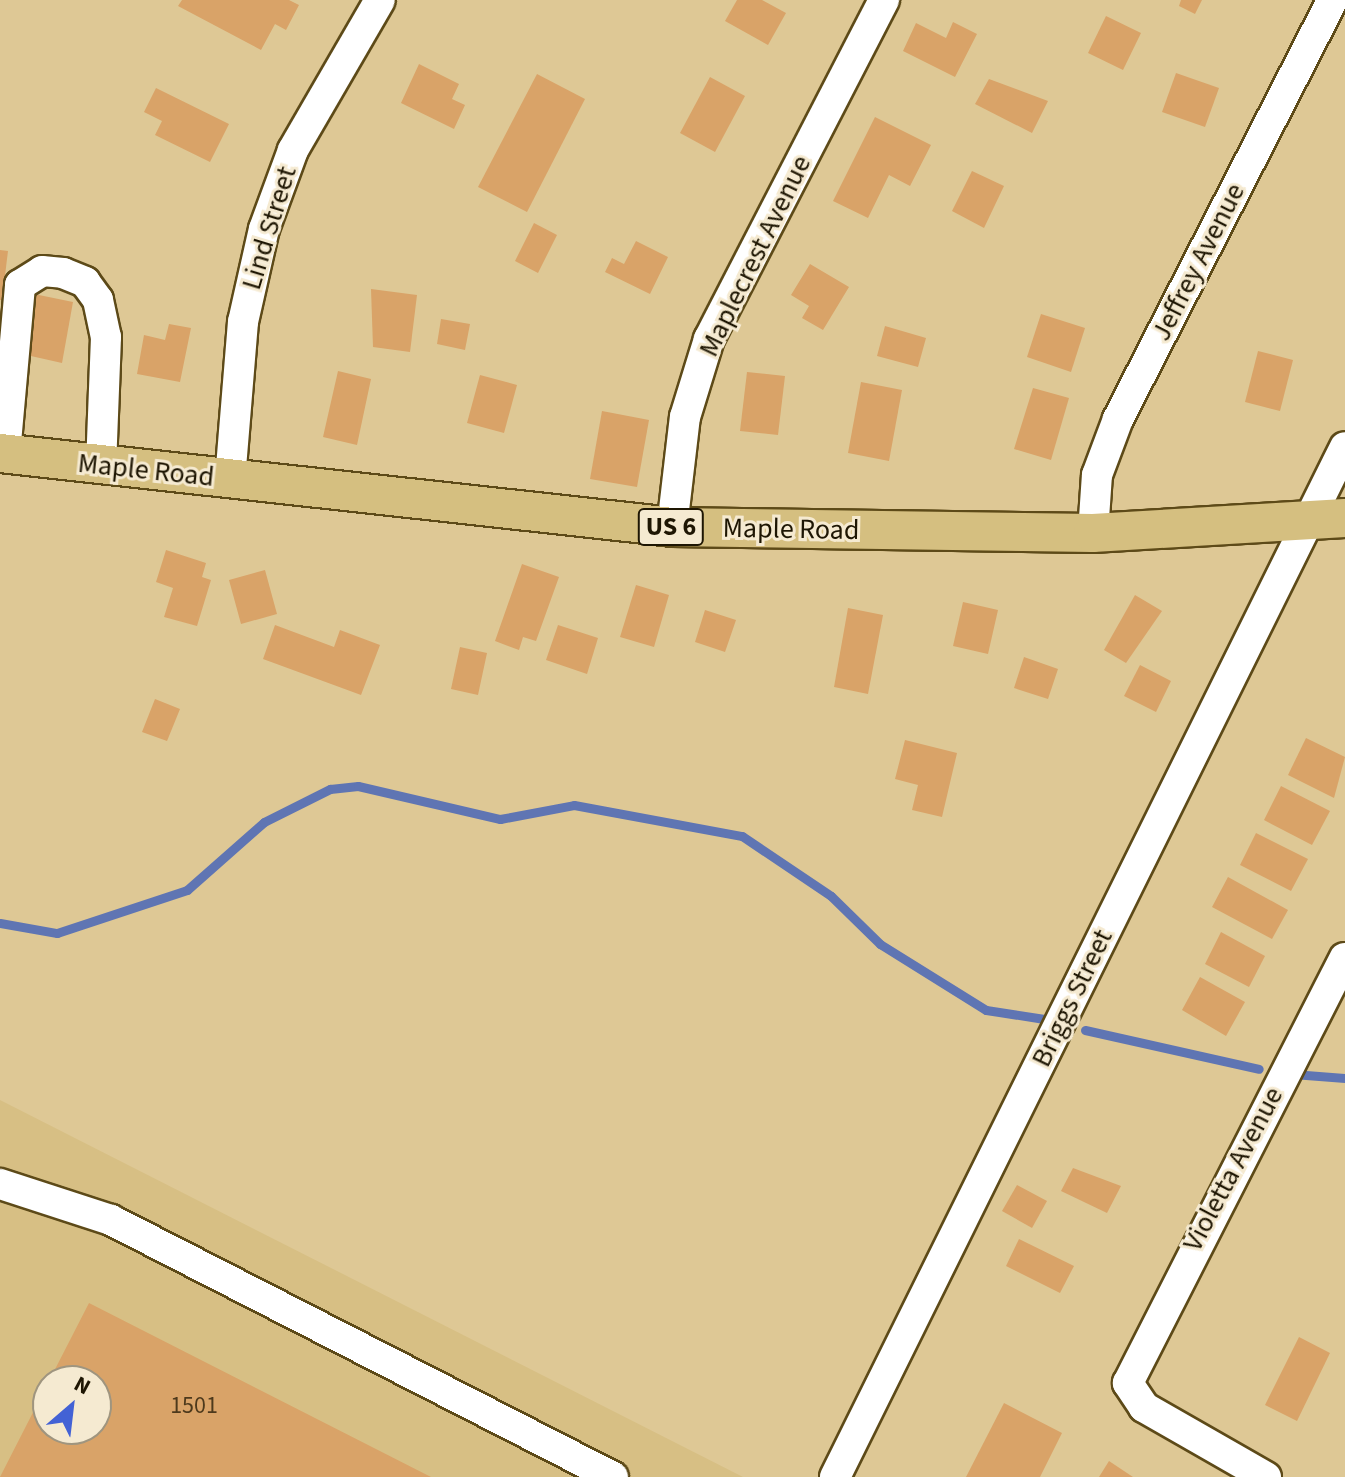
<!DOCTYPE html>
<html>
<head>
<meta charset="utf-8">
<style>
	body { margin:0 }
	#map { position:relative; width:1345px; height:1477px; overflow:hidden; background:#dec895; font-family:"Source Sans 3",sans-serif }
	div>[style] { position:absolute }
	.built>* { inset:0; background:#d7bf84 }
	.stream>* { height:9px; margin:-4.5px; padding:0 4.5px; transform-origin:4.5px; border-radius:4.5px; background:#5f75b3 }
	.building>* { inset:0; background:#d9a368 }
	.roads { filter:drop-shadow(2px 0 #5d4a18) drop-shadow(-2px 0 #5d4a18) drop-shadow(0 2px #5d4a18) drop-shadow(0 -2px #5d4a18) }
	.minor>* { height:30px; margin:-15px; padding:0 15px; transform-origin:15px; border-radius:15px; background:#fff }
	.major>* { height:38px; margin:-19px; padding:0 19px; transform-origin:19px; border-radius:19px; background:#d5bf80 }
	span { translate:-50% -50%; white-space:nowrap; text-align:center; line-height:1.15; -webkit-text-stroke:6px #f5ead1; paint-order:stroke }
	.number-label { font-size:24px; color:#4d391c }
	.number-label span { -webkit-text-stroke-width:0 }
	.shield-label span { padding:2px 6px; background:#f5ead1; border:2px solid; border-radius:6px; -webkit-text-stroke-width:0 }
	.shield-label { font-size:26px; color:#1e1603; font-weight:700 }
	.street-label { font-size:28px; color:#1e1603 }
	.north { position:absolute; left:32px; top:1365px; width:80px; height:80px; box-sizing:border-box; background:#f5ead1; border:2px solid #9f957f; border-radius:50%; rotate:28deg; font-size:22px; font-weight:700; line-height:32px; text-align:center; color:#1e1603 }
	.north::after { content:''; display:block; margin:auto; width:28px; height:36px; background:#4362d5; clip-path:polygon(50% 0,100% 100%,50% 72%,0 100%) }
</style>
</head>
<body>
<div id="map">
	<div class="built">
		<div style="clip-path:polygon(evenodd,0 1100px,743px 1477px,0 1477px,0 1100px,48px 1381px,96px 1381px,96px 1429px,48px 1429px,48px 1381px)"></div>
	</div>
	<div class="stream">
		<div style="left:0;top:923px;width:58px;rotate:10deg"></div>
		<div style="left:57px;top:933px;width:137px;rotate:-18.3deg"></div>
		<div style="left:187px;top:890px;width:103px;rotate:-41.4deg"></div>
		<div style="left:264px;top:822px;width:74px;rotate:-26.6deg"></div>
		<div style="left:330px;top:789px;width:28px;rotate:-6deg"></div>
		<div style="left:358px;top:786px;width:146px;rotate:13.1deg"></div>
		<div style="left:500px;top:819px;width:75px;rotate:-10.7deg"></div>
		<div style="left:574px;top:805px;width:171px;rotate:10.5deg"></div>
		<div style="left:742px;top:836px;width:107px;rotate:34deg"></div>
		<div style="left:831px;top:896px;width:69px;rotate:44.4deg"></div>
		<div style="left:880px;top:944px;width:125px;rotate:31.9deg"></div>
		<div style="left:986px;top:1010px;width:59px;rotate:8.8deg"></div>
		<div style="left:1085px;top:1030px;width:178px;rotate:12.6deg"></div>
		<div style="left:1293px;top:1074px;width:52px;rotate:4.4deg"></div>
	</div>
	<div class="building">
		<div style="clip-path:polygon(182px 0,289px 0,299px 5px,286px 30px,275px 24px,261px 50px,178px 6px)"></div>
		<div style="clip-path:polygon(737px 0,762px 0,786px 13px,768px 45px,725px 21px)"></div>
		<div style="clip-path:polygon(1181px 0,1202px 0,1195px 14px,1179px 6px)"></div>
		<div style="clip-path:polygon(1106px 16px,1141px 33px,1123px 70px,1088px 53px)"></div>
		<div style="clip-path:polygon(953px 22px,977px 34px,955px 77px,903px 51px,916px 23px,946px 38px)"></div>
		<div style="clip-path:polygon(419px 64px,459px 84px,452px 99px,465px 105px,454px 129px,401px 103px)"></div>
		<div style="clip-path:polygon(1176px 73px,1219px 88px,1205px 127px,1162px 112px)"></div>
		<div style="clip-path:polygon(537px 74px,585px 99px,527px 212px,478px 187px)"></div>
		<div style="clip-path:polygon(710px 77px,745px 96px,715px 152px,680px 133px)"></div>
		<div style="clip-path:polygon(989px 79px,1048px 101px,1032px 133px,975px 104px)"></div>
		<div style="clip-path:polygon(156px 88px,229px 124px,210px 162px,155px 135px,162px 121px,144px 112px)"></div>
		<div style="clip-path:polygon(875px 117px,931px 145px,910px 186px,889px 175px,868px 218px,833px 201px)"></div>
		<div style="clip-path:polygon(972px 171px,1004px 186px,984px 228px,952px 211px)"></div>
		<div style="clip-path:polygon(534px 223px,557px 235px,538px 273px,515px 261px)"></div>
		<div style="clip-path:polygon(636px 241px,668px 257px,650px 294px,605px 272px,612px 258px,624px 264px)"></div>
		<div style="clip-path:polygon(0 250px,8px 251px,2px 300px,0 300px)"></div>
		<div style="clip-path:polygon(810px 264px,849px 287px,823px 330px,802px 318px,809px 306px,791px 295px)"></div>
		<div style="clip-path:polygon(371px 289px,417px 295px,410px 352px,373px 347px)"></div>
		<div style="clip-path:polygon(34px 294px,73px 302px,62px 363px,22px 354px)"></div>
		<div style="clip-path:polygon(1041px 314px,1085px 328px,1071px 372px,1027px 357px)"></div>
		<div style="clip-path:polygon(441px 319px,470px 324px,465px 350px,437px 344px)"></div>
		<div style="clip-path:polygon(169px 324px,191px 328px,180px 382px,137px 374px,144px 335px,165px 340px)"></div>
		<div style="clip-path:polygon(885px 326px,926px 338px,918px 367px,877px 356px)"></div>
		<div style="clip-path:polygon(1258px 351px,1293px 360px,1280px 411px,1245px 402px)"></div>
		<div style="clip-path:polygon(338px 371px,371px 379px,357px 445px,323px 437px)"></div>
		<div style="clip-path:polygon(747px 372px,785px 376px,778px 435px,740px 431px)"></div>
		<div style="clip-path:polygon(480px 375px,517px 385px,504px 433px,467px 423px)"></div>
		<div style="clip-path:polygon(861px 382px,902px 390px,889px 461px,848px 453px)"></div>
		<div style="clip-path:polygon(1033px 388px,1069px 398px,1051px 460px,1014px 449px)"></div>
		<div style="clip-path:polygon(602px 411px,649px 420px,637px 487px,590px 479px)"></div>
		<div style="clip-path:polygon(166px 550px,206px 563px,202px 577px,211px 580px,197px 626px,164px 617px,173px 588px,156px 582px)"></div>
		<div style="clip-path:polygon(522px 564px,559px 577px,536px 641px,523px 637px,519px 650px,495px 641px)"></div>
		<div style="clip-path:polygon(265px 570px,277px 614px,241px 624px,229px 580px)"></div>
		<div style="clip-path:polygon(636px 585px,669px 595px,654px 647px,620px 637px)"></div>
		<div style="clip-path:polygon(1135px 595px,1162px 611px,1126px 663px,1104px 650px)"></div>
		<div style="clip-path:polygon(963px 602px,998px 610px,988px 654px,953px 646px)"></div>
		<div style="clip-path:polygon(848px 608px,883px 615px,868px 694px,834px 687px)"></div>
		<div style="clip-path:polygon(705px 610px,736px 620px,725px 652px,695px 642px)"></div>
		<div style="clip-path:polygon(275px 625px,334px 647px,340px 630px,380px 645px,361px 695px,263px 659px)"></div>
		<div style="clip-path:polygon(558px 625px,598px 638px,587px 674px,546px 660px)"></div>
		<div style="clip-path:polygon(460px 647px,487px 653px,478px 695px,451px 689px)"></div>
		<div style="clip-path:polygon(1024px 657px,1058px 669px,1048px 699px,1014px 688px)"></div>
		<div style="clip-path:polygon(1140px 665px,1171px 681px,1156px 712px,1124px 696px)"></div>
		<div style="clip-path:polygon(155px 699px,180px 709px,167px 741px,142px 732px)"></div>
		<div style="clip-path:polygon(1306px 738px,1345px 757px,1334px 798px,1288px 775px)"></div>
		<div style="clip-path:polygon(905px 740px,957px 753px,942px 817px,912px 810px,918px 785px,895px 779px)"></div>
		<div style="clip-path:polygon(1281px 786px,1330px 811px,1312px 845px,1264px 820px)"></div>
		<div style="clip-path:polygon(1256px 833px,1308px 859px,1291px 891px,1240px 865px)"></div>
		<div style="clip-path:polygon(1228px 877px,1288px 910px,1272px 939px,1212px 907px)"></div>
		<div style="clip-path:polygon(1221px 932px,1265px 956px,1249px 987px,1205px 964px)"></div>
		<div style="clip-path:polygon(1200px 977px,1245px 1002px,1226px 1036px,1182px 1010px)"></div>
		<div style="clip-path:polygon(1073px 1168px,1121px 1186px,1107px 1213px,1061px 1191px)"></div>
		<div style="clip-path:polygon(1017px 1185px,1047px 1201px,1032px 1228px,1002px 1211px)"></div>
		<div style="clip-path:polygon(1019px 1239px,1074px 1266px,1060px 1293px,1006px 1266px)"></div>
		<div style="clip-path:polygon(89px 1303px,431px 1477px,0 1477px,48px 1383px,48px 1429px,96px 1429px,96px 1381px,49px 1381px)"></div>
		<div style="clip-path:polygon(1299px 1337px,1330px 1353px,1297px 1421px,1265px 1405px)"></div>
		<div style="clip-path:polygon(1004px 1403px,1062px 1433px,1040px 1477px,966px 1477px)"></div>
		<div style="clip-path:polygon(1109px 1461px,1133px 1477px,1099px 1477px)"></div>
	</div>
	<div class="roads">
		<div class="minor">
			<div style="left:5px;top:454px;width:170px;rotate:-84.9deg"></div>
			<div style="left:20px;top:285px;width:26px;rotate:-32deg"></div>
			<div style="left:42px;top:271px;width:21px;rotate:5deg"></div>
			<div style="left:63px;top:273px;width:24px;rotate:22deg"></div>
			<div style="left:85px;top:282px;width:22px;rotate:54deg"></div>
			<div style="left:98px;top:300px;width:38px;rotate:78deg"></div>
			<div style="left:106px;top:337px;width:128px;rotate:92.2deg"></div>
			<div style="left:230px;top:480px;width:159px;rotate:-85.3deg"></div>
			<div style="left:243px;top:322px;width:95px;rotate:-77.3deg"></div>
			<div style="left:264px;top:229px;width:84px;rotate:-69.8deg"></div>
			<div style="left:293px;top:150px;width:173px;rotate:-59.9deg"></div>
			<div style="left:672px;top:527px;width:111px;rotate:-83.3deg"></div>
			<div style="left:685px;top:417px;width:82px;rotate:-72.9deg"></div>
			<div style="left:709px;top:339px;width:382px;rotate:-62.7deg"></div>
			<div style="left:1093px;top:533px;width:58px;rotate:-86.1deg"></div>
			<div style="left:1097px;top:475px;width:60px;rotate:-69.4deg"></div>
			<div style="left:1118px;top:419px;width:470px;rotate:-62.9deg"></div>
			<div style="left:0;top:1184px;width:117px;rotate:18deg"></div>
			<div style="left:111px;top:1220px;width:564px;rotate:27.11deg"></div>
			<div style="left:835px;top:1477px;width:1149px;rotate:-63.66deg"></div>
			<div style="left:1266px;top:1477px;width:141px;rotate:-150.2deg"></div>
			<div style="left:1144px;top:1407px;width:29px;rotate:-124deg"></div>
			<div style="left:1128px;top:1383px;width:477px;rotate:-63deg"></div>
		</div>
		<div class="major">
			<div style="left:0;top:453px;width:676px;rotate:6.28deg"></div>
			<div style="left:672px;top:527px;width:421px;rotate:0.8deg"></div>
			<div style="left:1093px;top:533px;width:252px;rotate:-3.4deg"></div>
		</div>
	</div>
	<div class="number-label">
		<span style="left:194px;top:1406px">1501</span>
	</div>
	<div class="shield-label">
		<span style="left:671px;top:527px">US 6</span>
	</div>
	<div class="street-label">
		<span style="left:269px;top:228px;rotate:-73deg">Lind Street</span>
		<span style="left:755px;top:256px;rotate:-64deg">Maplecrest Avenue</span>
		<span style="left:1198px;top:262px;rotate:-63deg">Jeffrey Avenue</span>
		<span style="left:146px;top:470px;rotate:6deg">Maple Road</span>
		<span style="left:791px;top:529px;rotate:1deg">Maple Road</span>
		<span style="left:1072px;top:998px;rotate:-64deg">Briggs Street</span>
		<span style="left:1233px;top:1169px;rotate:-62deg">Violetta Avenue</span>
	</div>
	<div class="north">N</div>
</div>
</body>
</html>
